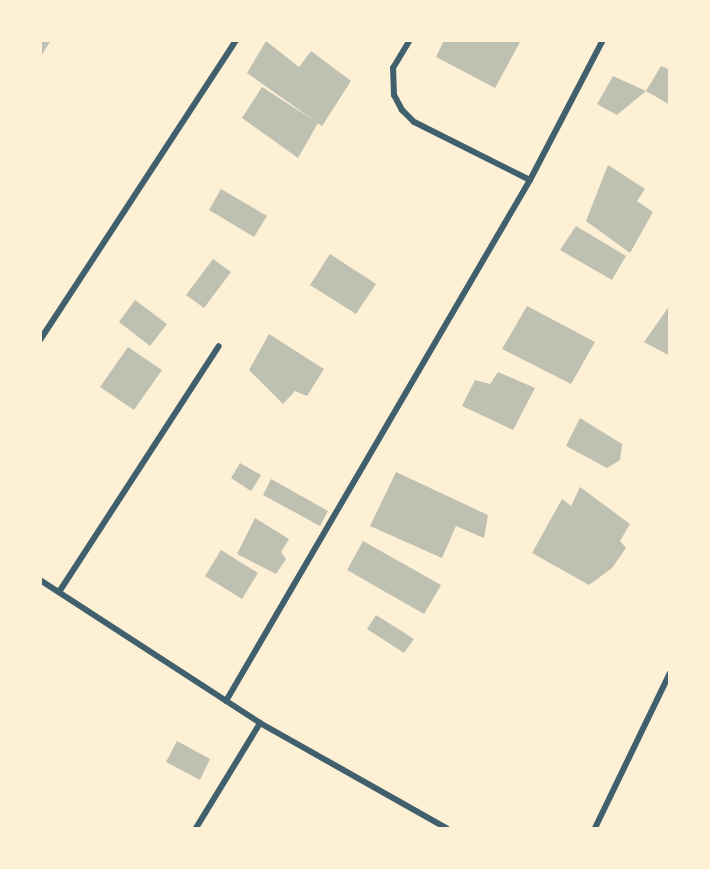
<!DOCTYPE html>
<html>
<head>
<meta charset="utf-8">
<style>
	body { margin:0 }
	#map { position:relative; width:710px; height:869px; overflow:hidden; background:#fdf0d5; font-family:"Fira Sans",sans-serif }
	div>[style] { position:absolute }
	.building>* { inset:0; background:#bec0b2 }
	.minor>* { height:6px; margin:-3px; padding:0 3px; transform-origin:3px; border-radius:3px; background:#3f606c }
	span { translate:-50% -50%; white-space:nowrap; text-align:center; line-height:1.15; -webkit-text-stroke:4.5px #fdf0d5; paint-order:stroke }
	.frame { position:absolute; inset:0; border:42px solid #fdf0d5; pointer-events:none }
</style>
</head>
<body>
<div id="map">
	<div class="building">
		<div style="clip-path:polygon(40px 40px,51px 40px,40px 58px)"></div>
		<div style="clip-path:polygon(444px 40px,518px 40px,520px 42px,495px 88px,436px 57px)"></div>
		<div style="clip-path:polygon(266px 41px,299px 67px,311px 51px,351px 81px,322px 126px,247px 73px)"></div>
		<div style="clip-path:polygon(661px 66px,670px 70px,670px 105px,646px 91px,617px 115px,597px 104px,613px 76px,646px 91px)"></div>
		<div style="clip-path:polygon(262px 87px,318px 123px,298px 158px,242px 118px)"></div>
		<div style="clip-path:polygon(608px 165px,645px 189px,637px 201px,653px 212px,630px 253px,586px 221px)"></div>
		<div style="clip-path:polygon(221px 189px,267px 216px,254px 237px,209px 210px)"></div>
		<div style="clip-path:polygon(576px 226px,626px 256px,612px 280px,560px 250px)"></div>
		<div style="clip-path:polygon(330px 254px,376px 284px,356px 314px,310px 285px)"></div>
		<div style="clip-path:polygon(213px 259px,231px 272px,204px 308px,186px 295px)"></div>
		<div style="clip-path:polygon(135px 300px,167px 324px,150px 346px,119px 322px)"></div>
		<div style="clip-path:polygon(670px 305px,670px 356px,644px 342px)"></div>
		<div style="clip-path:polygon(527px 306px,595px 342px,571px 384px,502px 349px)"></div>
		<div style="clip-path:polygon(269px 334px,324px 369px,307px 396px,295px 391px,283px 404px,249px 370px)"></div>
		<div style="clip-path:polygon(128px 347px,162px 370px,134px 410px,100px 387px)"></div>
		<div style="clip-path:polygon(498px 372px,535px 388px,513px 430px,462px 406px,475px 380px,490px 384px)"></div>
		<div style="clip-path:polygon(580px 418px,622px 444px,620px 460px,607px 468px,566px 446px)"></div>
		<div style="clip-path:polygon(240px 463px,261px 475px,251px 491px,231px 478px)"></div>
		<div style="clip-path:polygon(396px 472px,488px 515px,484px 538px,456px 526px,442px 558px,370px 526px)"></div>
		<div style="clip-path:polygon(271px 479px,328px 511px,320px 526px,263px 495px)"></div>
		<div style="clip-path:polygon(580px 487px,630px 524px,620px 541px,626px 548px,612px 568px,589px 585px,532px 553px,562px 499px,571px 506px)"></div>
		<div style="clip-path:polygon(255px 518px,289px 539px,281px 552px,286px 559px,276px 574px,237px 554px)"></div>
		<div style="clip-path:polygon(363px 541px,441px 585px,424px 614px,347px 570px)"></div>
		<div style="clip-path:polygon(221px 550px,258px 573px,242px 599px,205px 576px)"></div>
		<div style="clip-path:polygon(376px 615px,414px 639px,404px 653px,367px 629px)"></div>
		<div style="clip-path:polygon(177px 741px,210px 759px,200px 780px,166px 762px)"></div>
	</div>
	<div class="minor">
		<div style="left:530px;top:180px;width:158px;rotate:-62.5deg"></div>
		<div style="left:40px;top:340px;width:358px;rotate:-56.8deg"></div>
		<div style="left:40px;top:580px;width:262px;rotate:33deg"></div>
		<div style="left:260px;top:723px;width:214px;rotate:29.4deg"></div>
		<div style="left:59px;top:592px;width:293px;rotate:-57deg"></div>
		<div style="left:226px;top:701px;width:603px;rotate:-59.74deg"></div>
		<div style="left:530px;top:180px;width:130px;rotate:-153.4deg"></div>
		<div style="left:414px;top:122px;width:17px;rotate:-135deg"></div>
		<div style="left:402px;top:110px;width:17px;rotate:-118deg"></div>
		<div style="left:394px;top:95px;width:27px;rotate:-92deg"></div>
		<div style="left:393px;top:68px;width:33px;rotate:-59deg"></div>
		<div style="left:196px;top:828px;width:123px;rotate:-58.6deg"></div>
		<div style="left:595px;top:828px;width:172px;rotate:-64.2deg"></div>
	</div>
	<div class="frame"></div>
</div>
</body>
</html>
